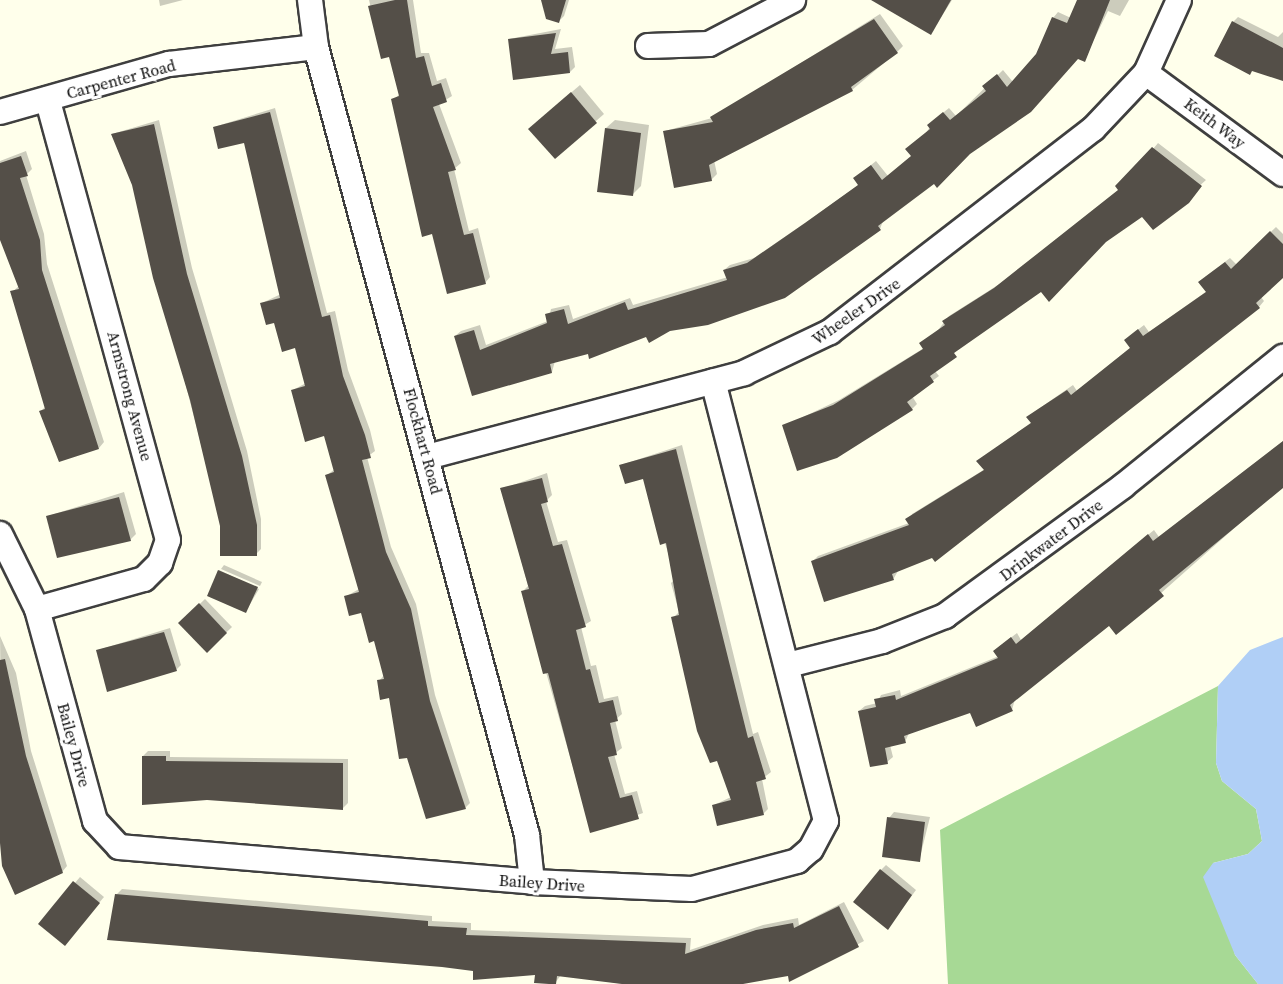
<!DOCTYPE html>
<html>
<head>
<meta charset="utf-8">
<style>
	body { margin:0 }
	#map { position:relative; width:1283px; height:984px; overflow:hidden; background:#ffffeb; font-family:"Source Serif 4",serif }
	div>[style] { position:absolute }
	.forest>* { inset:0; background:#a7d995 }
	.water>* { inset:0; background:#b0cff6 }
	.shadow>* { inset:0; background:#0003 }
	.building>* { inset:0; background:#544f48 }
	.roads { filter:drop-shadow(2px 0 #3f3f3f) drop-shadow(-2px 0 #3f3f3f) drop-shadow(0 2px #3f3f3f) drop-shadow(0 -2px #3f3f3f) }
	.minor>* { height:24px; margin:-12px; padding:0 12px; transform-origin:12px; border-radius:12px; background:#fff }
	span { translate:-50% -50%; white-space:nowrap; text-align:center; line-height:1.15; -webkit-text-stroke:6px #fff; paint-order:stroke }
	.street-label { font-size:16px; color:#0c0c0c }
</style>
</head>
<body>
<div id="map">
	<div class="forest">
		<div style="clip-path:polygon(1218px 686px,1216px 763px,1222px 781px,1256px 809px,1262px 841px,1248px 854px,1213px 863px,1235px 955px,1258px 984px,948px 984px,940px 830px)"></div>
	</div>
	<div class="water">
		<div style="clip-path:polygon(1283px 637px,1283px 984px,1258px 984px,1235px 955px,1203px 877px,1213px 863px,1248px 854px,1262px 841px,1256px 809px,1222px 781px,1216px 763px,1218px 686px,1250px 650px)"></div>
	</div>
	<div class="shadow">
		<div style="clip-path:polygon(159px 0,183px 0,160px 6px)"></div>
		<div style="clip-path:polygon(369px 0,413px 0,421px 53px,429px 53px,437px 81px,446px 78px,452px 96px,439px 104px,461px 163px,454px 169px,469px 231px,478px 228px,490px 277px,485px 283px,434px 232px,393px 100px,400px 94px,390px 55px,382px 57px)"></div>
		<div style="clip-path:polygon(543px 0,569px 0,564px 16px,559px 21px)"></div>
		<div style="clip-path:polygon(901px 0,952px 0,931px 33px)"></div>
		<div style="clip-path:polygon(1078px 0,1129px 0,1120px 16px,1108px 11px,1084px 60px,1078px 57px,883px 221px,880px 229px,647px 335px,555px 361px,552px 372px,473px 394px,455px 336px,461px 331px,480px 325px,486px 345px,548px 321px,551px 309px,569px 305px,573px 319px,630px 298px,633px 305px,728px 277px,724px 270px,730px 265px,754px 258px,812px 218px,860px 184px,861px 173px,876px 161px,888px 176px,912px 156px,934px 120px,949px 108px,956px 116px,1003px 70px,1013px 82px,1037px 55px,1053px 18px,1058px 12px,1071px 18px)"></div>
		<div style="clip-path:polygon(880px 14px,903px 46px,897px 52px,852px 90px,714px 160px,717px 174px,711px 180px,665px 131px,712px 118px)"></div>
		<div style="clip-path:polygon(1238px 17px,1278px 37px,1283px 32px,1283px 79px,1233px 22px)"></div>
		<div style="clip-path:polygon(561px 29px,555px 49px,572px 47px,575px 67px,570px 72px,509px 39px)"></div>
		<div style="clip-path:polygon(580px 85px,604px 114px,555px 157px,538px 121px)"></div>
		<div style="clip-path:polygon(275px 108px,327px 313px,335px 311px,348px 370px,370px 430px,375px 451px,367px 457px,391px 547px,416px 604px,435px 695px,470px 803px,465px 808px,379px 681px,384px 675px,375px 639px,362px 611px,345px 597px,359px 589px,327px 475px,335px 469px,326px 434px,293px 390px,306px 383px,296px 347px,262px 303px,281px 294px,245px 141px,214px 127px)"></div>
		<div style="clip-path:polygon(159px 120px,192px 268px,247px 451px,261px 519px,261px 549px,256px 554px,222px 526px,134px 184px,112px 134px)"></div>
		<div style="clip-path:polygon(615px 120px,649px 125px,641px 186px,632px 195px,606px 128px)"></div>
		<div style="clip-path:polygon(1158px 143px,1206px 180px,1153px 228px,1142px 215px,959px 348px,935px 371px,939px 376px,912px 396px,917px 404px,912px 409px,784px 426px,839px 400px,924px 348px,949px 316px,1001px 283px,1120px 189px)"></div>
		<div style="clip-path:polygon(26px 151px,32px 169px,26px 175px,44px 234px,47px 264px,104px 442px,99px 448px,41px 411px,45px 407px,12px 292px,19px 286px,0 236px,0 161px)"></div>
		<div style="clip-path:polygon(1276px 227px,1283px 234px,1283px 276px,1261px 297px,1264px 301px,1259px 307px,935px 560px,933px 556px,898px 571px,894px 578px,825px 600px,813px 561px,818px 556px,909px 523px,912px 514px,985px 469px,978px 461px,1032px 422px,1034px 412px,1073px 385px,1077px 391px,1131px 347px,1126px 340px,1131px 335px,1144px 325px,1149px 332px,1207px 291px,1205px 277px,1230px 258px,1237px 265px)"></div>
		<div style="clip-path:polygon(1283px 441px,1283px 485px,1116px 633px,1109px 624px,1015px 699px,1012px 710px,971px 711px,909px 733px,905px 742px,890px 745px,893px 757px,887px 762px,859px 711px,865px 706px,877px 703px,881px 695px,900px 690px,901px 696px,999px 656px,995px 651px,1000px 646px,1017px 633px,1021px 640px,1154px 530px,1159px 537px)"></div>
		<div style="clip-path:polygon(682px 445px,753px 734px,758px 732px,771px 772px,762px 779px,768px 809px,763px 814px,714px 805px,731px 797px,673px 618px,679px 612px,671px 583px,676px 578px,644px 477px,621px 465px)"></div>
		<div style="clip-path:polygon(547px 473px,552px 495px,546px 501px,558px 542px,567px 540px,591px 621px,581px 627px,591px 666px,596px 665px,604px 699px,618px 696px,622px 714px,615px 720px,622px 748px,614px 754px,625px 794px,637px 791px,643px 813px,591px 831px,523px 591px,528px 586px,502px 489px)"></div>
		<div style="clip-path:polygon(124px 492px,136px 534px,130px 540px,48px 516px)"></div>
		<div style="clip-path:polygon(224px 565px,262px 582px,260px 586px,221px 569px)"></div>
		<div style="clip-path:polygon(219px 570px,259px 589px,246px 611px,209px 595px)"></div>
		<div style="clip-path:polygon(205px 599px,232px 627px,207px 651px,180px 623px)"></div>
		<div style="clip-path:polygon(170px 628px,181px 665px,176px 670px,98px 650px)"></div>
		<div style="clip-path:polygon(0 636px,16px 673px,31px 751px,67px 866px,62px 872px,3px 866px)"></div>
		<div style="clip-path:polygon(148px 751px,170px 751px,170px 757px,348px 759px,348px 803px,343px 808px,143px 756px)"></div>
		<div style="clip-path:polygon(894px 812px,930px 817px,919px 861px,889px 818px)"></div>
		<div style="clip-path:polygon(886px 865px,916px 890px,888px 928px,881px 870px)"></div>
		<div style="clip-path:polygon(80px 877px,104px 897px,70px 938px,40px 924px)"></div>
		<div style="clip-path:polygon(122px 889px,432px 916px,432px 921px,471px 923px,471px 930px,691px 938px,690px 950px,763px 925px,798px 918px,799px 925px,844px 902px,864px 941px,790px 980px,789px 974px,740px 984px,624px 984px,561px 975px,555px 983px,537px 973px,474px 969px,116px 895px)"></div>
	</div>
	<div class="building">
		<div style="clip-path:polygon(395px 0,407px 0,416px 58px,424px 56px,432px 86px,441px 83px,447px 102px,433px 107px,456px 170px,448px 172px,464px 235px,473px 233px,486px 284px,447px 294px,432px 234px,422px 237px,391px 99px,399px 96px,389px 57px,381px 59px,368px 6px)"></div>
		<div style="clip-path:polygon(541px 0,566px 0,559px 23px,546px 19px)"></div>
		<div style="clip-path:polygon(871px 0,951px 0,931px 35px)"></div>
		<div style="clip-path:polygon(1077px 0,1110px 0,1085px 62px,1078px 59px,1031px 112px,970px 154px,937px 188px,934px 184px,878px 226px,881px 230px,785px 298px,708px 325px,670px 331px,649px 343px,646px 337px,589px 359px,588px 354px,550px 364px,552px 373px,472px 396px,454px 336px,474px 330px,480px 350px,547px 323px,545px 314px,564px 309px,568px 324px,625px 302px,628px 310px,727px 280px,723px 270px,747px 263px,805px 223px,858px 185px,853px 178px,871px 165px,882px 180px,911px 156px,905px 149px,930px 129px,927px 125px,943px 112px,950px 120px,986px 91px,982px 86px,997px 74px,1007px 87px,1036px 54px,1052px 17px,1067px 23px)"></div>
		<div style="clip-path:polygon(874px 19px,898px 53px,851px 87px,853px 91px,709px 165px,712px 181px,674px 188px,663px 131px,713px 122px,710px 117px)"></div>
		<div style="clip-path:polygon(1232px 21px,1283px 48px,1283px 81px,1252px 71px,1250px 75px,1214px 56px)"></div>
		<div style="clip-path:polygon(556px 33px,551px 54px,568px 52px,570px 73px,513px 80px,508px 39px)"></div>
		<div style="clip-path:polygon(571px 92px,597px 123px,555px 159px,528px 129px)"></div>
		<div style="clip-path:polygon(270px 112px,322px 317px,330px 315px,343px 376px,365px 435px,371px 458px,362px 460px,386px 552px,411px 609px,430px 701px,466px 809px,426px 819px,407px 758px,399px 759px,389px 698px,380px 700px,377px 680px,384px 679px,374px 641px,369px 643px,361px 613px,349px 616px,344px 596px,359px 592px,325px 475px,334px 472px,324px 436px,305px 442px,291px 390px,305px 386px,295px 348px,282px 352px,274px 323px,266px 325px,260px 303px,280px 298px,244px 143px,218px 149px,213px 127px)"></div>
		<div style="clip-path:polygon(154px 124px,187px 274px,242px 456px,257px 525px,257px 556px,220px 556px,220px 526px,190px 400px,153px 278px,132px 185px,111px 134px)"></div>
		<div style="clip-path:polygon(605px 128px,641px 133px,633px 196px,597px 192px)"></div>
		<div style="clip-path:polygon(1152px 147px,1202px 186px,1189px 203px,1153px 230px,1142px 217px,1106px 242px,1049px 302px,1041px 292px,954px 353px,957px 357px,930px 376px,934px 382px,907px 402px,913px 410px,837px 458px,797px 471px,782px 425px,833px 405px,923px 349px,919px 343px,945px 325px,942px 321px,994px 288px,1118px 190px,1115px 186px)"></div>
		<div style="clip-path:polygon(21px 156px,28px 176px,20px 178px,40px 240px,42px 270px,99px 449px,59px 462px,39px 411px,45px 409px,10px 291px,19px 289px,0 240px,0 163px)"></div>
		<div style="clip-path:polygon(1270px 231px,1283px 244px,1283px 278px,1256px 303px,1260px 308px,935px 562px,932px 558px,892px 574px,894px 580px,824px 602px,811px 561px,909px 525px,905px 519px,984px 470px,976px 461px,1031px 423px,1026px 417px,1067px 390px,1071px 395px,1130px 348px,1124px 340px,1138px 329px,1143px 336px,1206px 292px,1198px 282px,1225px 262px,1231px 269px)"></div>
		<div style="clip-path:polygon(1283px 441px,1283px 488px,1159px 590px,1164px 596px,1116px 635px,1109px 626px,1010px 705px,1013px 711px,976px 727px,970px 713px,904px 736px,906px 743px,885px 748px,888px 764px,870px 767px,858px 711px,876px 707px,874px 699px,895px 695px,896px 700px,998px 658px,993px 651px,1011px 637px,1016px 644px,1148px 534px,1153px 541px)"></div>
		<div style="clip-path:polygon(676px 449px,748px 738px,753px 736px,766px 779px,756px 782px,764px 815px,717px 826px,712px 805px,731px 800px,717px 761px,710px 763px,697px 731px,671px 617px,679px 615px,666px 543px,660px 545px,643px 479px,625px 484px,619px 465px)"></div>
		<div style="clip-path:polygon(542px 478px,548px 502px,541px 504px,553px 546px,562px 544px,586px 627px,576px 630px,586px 670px,590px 669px,599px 703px,613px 700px,618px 721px,610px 723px,617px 755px,608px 757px,620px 798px,632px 795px,639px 819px,590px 833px,548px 673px,543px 674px,521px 591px,529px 589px,500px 488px)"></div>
		<div style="clip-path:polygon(119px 497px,131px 541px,57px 558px,46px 516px)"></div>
		<div style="clip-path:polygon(218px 570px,258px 587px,246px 613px,207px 596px)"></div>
		<div style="clip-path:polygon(199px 603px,227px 633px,207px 653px,178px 623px)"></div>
		<div style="clip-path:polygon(164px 632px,177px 671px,107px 692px,96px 650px)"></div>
		<div style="clip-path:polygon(5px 659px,26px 756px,63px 873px,15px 895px,2px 866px,0 843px,0 660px)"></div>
		<div style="clip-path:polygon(142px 756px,166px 756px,166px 761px,343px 763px,343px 810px,207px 800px,142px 805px)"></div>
		<div style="clip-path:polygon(887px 817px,925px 822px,920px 862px,882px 857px)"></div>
		<div style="clip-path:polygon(880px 869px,912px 895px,888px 930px,853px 902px)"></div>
		<div style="clip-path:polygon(73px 881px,100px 903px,65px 946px,38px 924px)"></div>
		<div style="clip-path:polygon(115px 894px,428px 921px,428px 926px,467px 928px,466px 935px,686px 943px,685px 954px,756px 930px,793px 923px,794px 928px,839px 906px,859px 947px,789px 982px,788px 976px,743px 984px,622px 984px,557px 976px,556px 984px,549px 984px,534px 983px,535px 975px,473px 980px,473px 971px,442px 967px,107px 940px)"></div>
	</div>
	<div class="roads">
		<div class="minor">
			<div style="left:310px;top:0;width:47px;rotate:82.7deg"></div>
			<div style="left:316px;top:47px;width:816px;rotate:75.01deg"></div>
			<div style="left:527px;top:835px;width:47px;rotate:83.9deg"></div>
			<div style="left:648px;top:46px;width:61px;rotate:-1.9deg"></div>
			<div style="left:709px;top:44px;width:95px;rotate:-27.6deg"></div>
			<div style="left:1146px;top:73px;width:170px;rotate:36.4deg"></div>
			<div style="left:0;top:112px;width:176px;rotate:-15.9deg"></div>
			<div style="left:169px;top:64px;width:148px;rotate:-6.6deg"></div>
			<div style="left:427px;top:457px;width:328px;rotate:-14.8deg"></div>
			<div style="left:744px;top:373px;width:95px;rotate:-25.5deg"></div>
			<div style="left:830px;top:332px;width:332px;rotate:-37.7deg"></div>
			<div style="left:1093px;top:129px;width:77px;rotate:-46.6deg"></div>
			<div style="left:1146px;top:73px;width:80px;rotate:-65.7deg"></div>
			<div style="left:0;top:534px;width:84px;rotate:63.7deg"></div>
			<div style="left:37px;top:609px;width:220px;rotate:74.7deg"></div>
			<div style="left:95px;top:821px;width:35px;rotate:47deg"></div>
			<div style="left:119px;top:847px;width:414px;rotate:4.8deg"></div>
			<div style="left:532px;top:882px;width:160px;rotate:2.5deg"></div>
			<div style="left:692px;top:889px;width:109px;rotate:-14.9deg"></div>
			<div style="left:797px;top:861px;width:18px;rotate:-41deg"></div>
			<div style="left:811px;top:849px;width:32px;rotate:-62deg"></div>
			<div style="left:826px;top:821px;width:454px;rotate:-104.4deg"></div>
			<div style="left:37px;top:609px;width:111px;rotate:-15.7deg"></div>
			<div style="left:144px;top:579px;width:23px;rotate:-45deg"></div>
			<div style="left:160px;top:563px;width:24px;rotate:-71deg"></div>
			<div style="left:168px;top:540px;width:457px;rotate:-105.3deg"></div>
			<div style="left:788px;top:665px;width:97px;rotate:-14.3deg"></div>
			<div style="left:882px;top:641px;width:68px;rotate:-21.6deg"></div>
			<div style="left:945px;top:616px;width:220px;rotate:-36.1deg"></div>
			<div style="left:1123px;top:486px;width:206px;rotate:-38.9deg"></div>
		</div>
	</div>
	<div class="street-label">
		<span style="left:121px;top:79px;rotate:-15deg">Carpenter Road</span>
		<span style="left:1215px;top:123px;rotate:37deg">Keith Way</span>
		<span style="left:856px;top:311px;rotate:-35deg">Wheeler Drive</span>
		<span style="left:130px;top:396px;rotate:75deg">Armstrong Avenue</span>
		<span style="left:423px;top:441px;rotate:75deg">Flockhart Road</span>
		<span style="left:1051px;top:540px;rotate:-37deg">Drinkwater Drive</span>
		<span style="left:74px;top:745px;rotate:75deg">Bailey Drive</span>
		<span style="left:542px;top:883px;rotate:4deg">Bailey Drive</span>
	</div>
</div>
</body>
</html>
